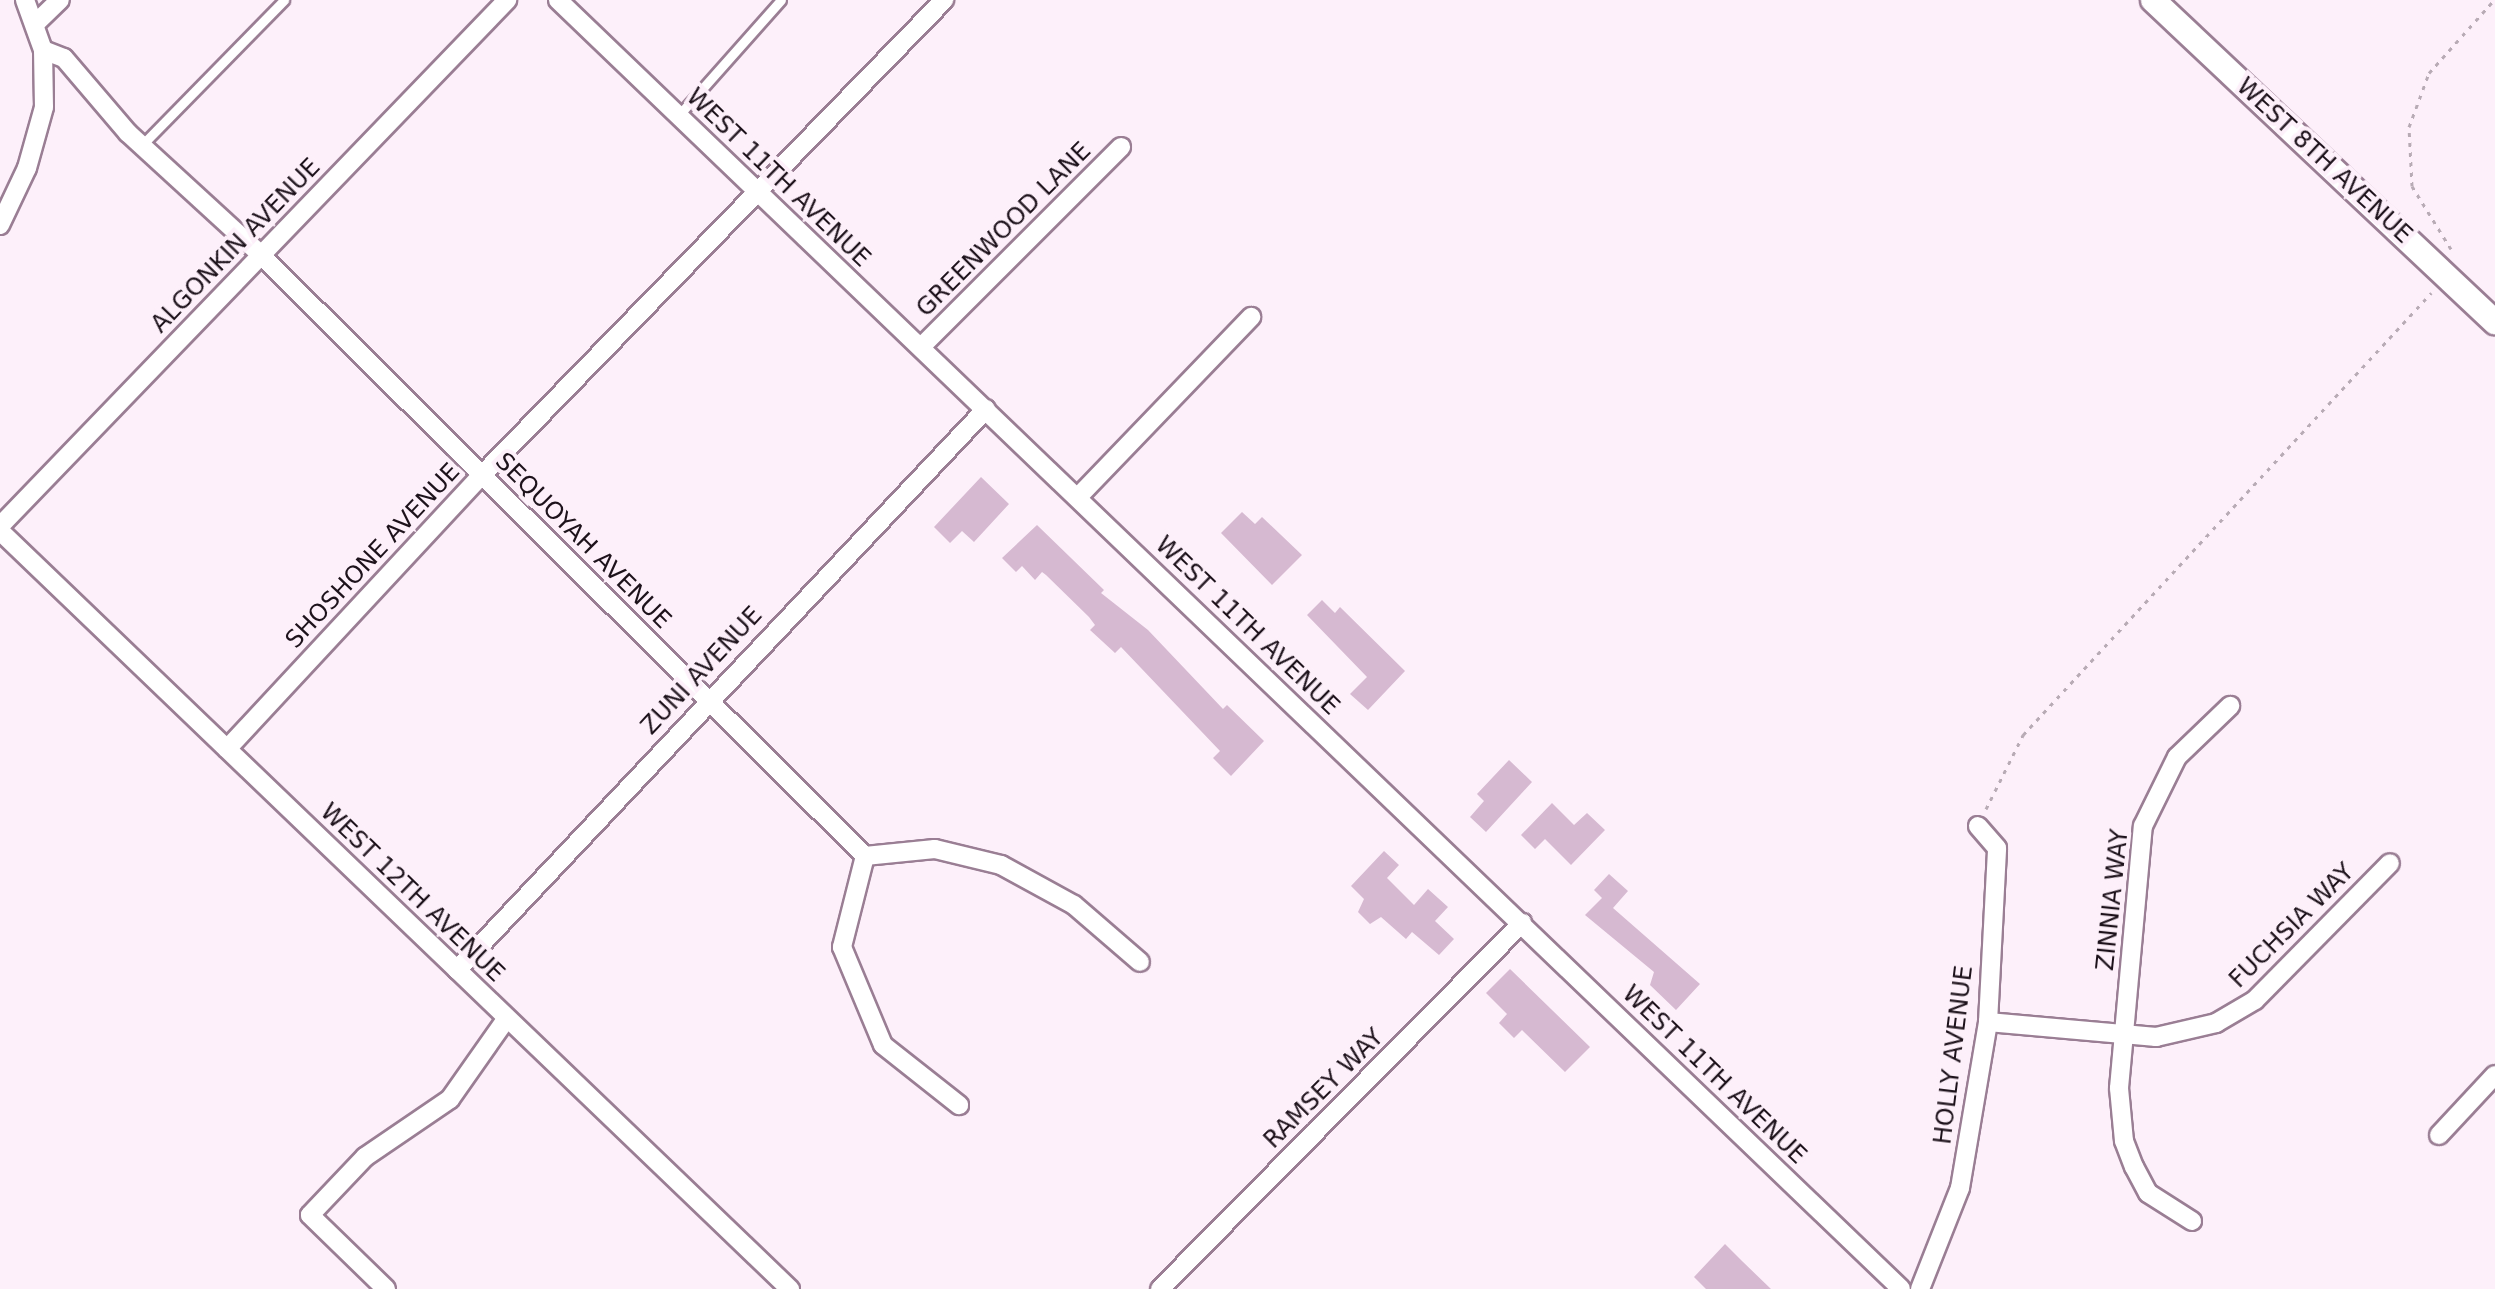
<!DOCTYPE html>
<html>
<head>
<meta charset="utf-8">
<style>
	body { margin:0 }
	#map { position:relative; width:2495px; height:1289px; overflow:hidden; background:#fdf0fa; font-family:"DejaVu Sans",sans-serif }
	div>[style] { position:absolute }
	.building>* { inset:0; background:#d6b9d1 }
	.path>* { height:3px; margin-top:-1.5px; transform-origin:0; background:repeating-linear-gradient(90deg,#b8abb5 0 4px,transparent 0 10px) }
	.roads { filter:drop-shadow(2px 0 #9a7e94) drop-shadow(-2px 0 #9a7e94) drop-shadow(0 2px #9a7e94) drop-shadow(0 -2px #9a7e94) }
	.service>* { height:9px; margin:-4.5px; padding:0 4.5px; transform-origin:4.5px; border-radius:4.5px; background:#fff }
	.minor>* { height:18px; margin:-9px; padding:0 9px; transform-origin:9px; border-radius:9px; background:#fff }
	.tertiary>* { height:24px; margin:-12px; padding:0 12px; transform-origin:12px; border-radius:12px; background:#fff }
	span { translate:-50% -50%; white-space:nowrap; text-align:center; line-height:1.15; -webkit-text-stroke:8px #fdf0fa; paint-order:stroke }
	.street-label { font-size:24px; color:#1d121b }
</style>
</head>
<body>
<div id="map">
	<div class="building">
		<div style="clip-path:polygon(981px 477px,1009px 504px,974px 542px,962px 531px,950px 543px,934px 527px)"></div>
		<div style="clip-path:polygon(1242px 512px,1255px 524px,1262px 517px,1302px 555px,1272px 585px,1221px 533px)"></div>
		<div style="clip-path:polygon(1037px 525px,1104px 590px,1101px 593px,1148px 630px,1223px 709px,1227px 705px,1264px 741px,1231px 776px,1213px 758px,1220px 751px,1121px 647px,1115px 653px,1090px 630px,1095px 625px,1089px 617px,1046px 575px,1042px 572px,1035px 580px,1022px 566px,1016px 572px,1002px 558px)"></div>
		<div style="clip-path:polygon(1322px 600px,1335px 613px,1340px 607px,1405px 671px,1368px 710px,1350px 694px,1367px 677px,1307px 615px)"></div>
		<div style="clip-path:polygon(1509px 760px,1532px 782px,1486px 832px,1470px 817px,1484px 801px,1477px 794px)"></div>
		<div style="clip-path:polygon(1552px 803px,1574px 825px,1587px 813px,1605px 830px,1571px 865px,1545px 839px,1535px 849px,1521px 835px)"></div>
		<div style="clip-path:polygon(1384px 851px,1399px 865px,1387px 878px,1414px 905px,1428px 889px,1448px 907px,1435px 921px,1454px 939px,1439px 955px,1412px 932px,1406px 939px,1381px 917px,1370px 924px,1358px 912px,1364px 899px,1351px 886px)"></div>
		<div style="clip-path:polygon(1609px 874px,1628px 891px,1613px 908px,1700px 984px,1676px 1010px,1650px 985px,1654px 972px,1585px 915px,1602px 898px,1594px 890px)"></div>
		<div style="clip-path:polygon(1510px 969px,1590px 1047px,1565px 1072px,1522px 1030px,1514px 1038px,1499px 1023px,1507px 1014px,1486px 993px)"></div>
		<div style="clip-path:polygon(1725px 1244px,1742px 1261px,1771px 1289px,1706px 1289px,1694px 1277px)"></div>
	</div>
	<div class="path">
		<div style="left:2451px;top:249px;width:74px;rotate:-121.8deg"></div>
		<div style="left:2412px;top:186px;width:59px;rotate:-92.9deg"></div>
		<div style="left:2409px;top:127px;width:58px;rotate:-69.7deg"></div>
		<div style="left:2429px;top:73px;width:98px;rotate:-48.3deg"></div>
		<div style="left:1986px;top:809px;width:83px;rotate:-63.4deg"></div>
		<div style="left:2023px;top:735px;width:602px;rotate:-47.29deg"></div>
	</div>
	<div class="roads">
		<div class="service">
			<div style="left:678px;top:116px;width:155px;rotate:-48.4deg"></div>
			<div style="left:142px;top:145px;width:203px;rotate:-45.6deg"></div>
		</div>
		<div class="minor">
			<div style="left:558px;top:0;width:1861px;rotate:43.82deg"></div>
			<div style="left:36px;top:23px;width:33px;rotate:-44deg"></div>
			<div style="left:43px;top:50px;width:22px;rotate:21deg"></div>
			<div style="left:64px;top:58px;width:99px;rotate:49.5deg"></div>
			<div style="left:128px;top:133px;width:180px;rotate:42.5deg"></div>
			<div style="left:261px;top:255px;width:852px;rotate:44.86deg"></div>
			<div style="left:865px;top:856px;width:70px;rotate:-5.7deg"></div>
			<div style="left:935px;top:849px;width:68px;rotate:13.6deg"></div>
			<div style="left:1001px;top:865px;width:83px;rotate:28.7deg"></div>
			<div style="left:1074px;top:905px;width:87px;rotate:40.8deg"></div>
			<div style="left:0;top:225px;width:63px;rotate:-64.7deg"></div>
			<div style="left:27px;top:168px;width:63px;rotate:-74.4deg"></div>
			<div style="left:44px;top:107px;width:57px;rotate:-91deg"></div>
			<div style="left:43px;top:50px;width:53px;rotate:-109.8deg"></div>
			<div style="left:921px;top:347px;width:283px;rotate:-45deg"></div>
			<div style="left:1078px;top:497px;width:250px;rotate:-46.1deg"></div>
			<div style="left:0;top:526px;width:731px;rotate:-46.05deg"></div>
			<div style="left:0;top:531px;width:1095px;rotate:43.82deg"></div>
			<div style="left:227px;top:749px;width:374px;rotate:-47.1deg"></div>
			<div style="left:482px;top:475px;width:663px;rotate:-45.79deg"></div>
			<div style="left:865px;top:856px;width:94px;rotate:104.2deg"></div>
			<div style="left:842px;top:947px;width:106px;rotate:67.3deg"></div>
			<div style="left:883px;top:1045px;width:97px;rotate:38.3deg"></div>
			<div style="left:457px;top:970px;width:771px;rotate:-46.68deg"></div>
			<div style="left:1988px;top:1022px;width:169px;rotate:5.1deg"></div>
			<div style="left:2156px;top:1037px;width:62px;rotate:-13.1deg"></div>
			<div style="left:2216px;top:1023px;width:45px;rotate:-30.5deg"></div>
			<div style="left:2255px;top:1000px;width:192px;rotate:-45.4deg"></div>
			<div style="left:2439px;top:1135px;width:82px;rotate:-47deg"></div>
			<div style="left:2192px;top:1221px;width:52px;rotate:-147.5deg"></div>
			<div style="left:2148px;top:1193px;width:30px;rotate:-118deg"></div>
			<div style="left:2134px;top:1167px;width:28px;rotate:-111deg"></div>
			<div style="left:2124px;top:1141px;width:53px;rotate:-95.4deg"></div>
			<div style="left:2119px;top:1088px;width:263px;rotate:-84.8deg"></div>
			<div style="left:2143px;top:826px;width:77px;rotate:-63.8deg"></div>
			<div style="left:2177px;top:757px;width:74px;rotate:-43.9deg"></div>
			<div style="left:386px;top:1289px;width:106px;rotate:-135.8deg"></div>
			<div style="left:310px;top:1215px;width:80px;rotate:-46.5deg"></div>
			<div style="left:365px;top:1157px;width:103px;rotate:-34.3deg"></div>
			<div style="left:450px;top:1099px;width:99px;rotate:-54.9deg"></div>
			<div style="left:1160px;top:1289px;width:515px;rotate:-45.31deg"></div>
			<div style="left:1920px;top:1289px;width:109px;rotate:-68.4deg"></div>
			<div style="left:1960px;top:1188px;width:168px;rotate:-80.4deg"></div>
			<div style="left:1988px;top:1022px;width:174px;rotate:-87deg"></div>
			<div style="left:1997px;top:848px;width:29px;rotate:-131deg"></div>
		</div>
		<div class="tertiary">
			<div style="left:2153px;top:0;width:470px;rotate:43.3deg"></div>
		</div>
	</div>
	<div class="street-label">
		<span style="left:2324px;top:161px;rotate:43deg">WEST 8TH AVENUE</span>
		<span style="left:778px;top:178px;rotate:44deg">WEST 11TH AVENUE</span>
		<span style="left:1004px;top:230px;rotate:-45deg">GREENWOOD LANE</span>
		<span style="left:236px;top:246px;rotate:-46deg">ALGONKIN AVENUE</span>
		<span style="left:583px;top:541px;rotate:45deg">SEQUOYAH AVENUE</span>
		<span style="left:373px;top:556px;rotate:-47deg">SHOSHONE AVENUE</span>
		<span style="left:1247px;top:626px;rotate:44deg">WEST 11TH AVENUE</span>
		<span style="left:702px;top:671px;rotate:-47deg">ZUNI AVENUE</span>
		<span style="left:412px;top:893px;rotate:44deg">WEST 12TH AVENUE</span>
		<span style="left:2113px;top:900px;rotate:-84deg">ZINNIA WAY</span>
		<span style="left:2292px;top:926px;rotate:-45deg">FUCHSIA WAY</span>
		<span style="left:1954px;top:1055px;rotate:-83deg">HOLLY AVENUE</span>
		<span style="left:1714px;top:1075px;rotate:44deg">WEST 11TH AVENUE</span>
		<span style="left:1324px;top:1089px;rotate:-45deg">RAMSEY WAY</span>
	</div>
</div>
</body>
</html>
